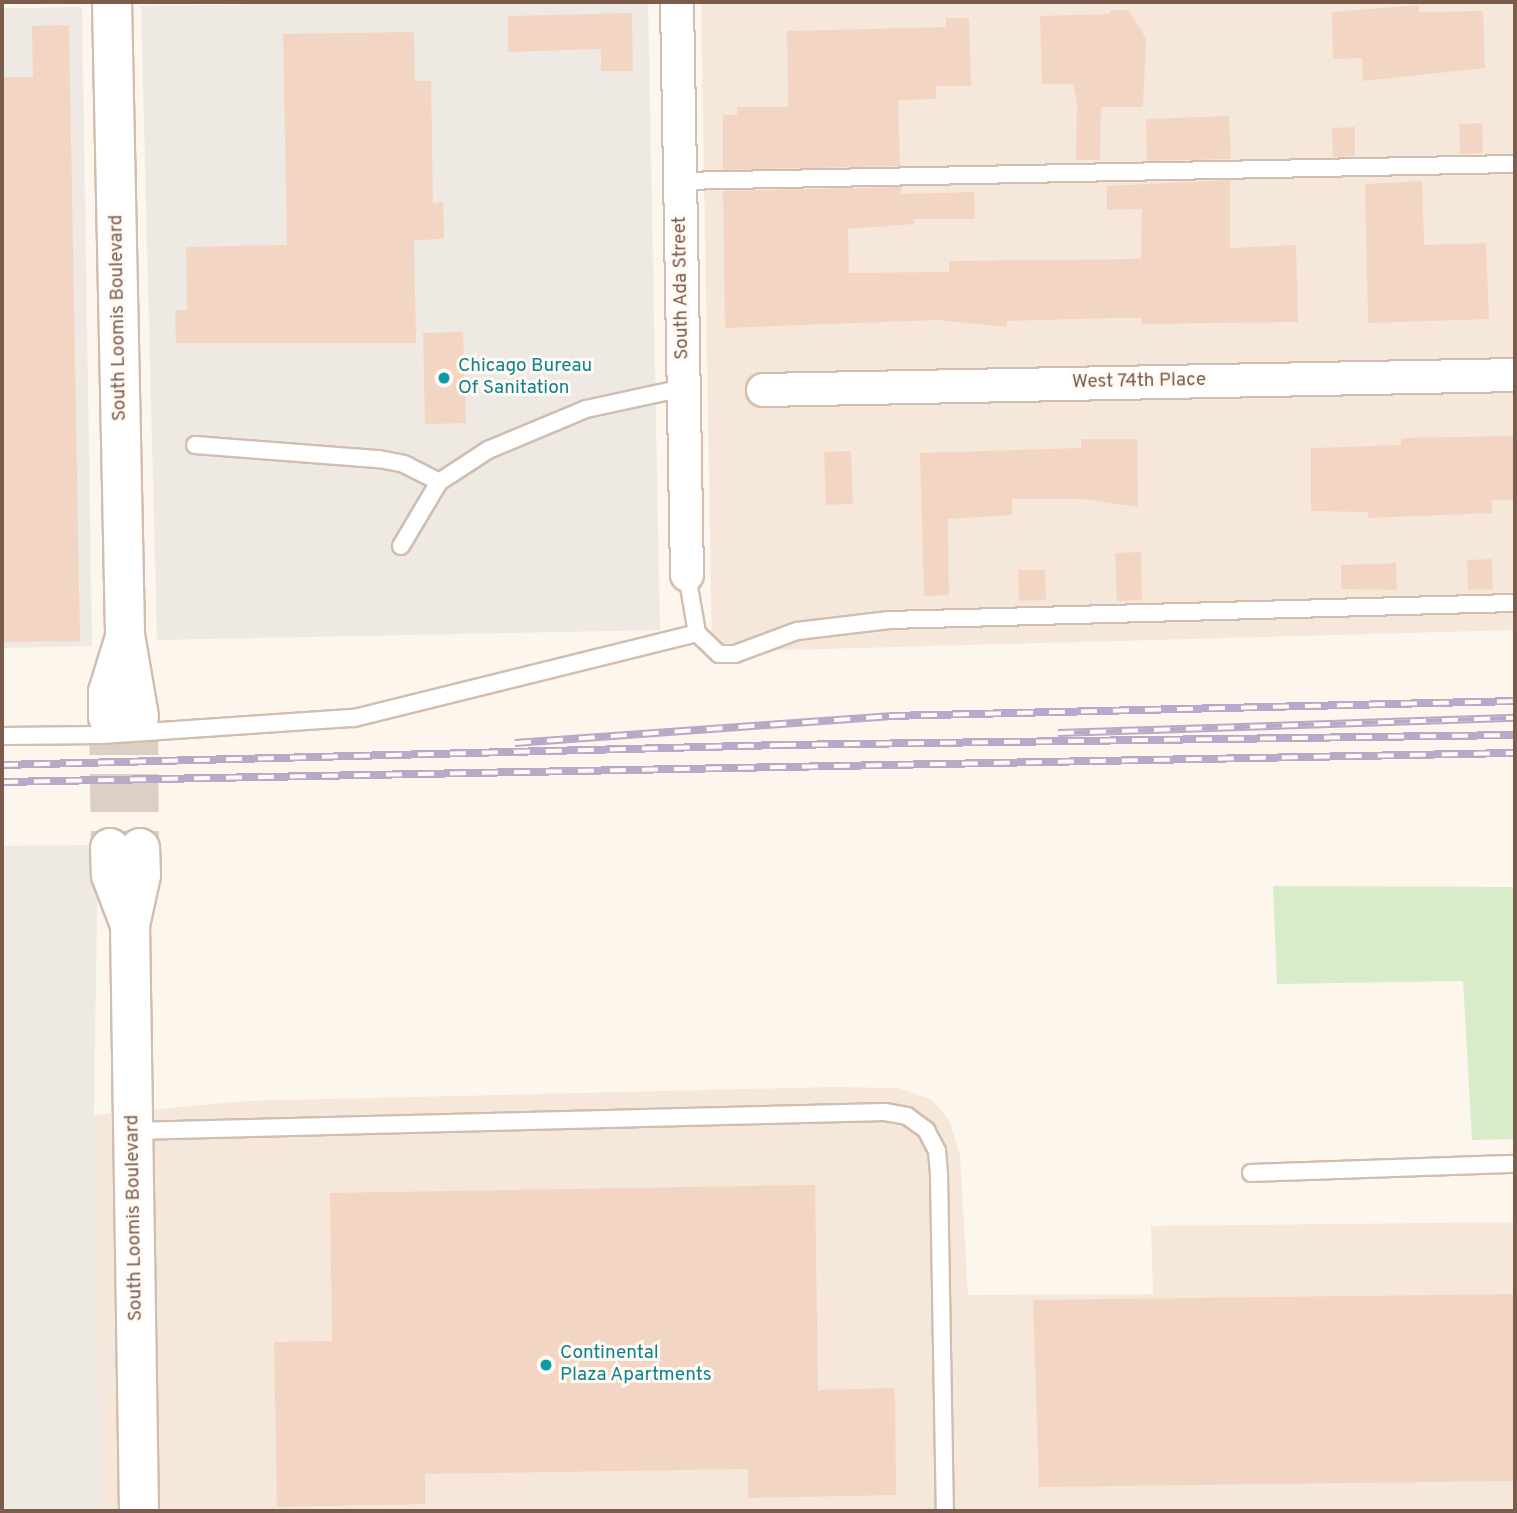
<!DOCTYPE html>
<html>
<head>
<meta charset="utf-8">
<style>
	body { margin:0 }
	#map { position:relative; width:1517px; height:1513px; overflow:hidden; background:#fdf6ec; font-family:Overpass,sans-serif }
	div>[style] { position:absolute }
	.residential>* { inset:0; background:#f5e8da }
	.industrial>* { inset:0; background:#efe9e4 }
	.green>* { inset:0; background:#d8ecc9 }
	.building>* { inset:0; background:#f3d5c3 }
	.tertiary-tunnel>* { height:38px; margin-top:-19px; transform-origin:0; background:repeating-linear-gradient(90deg,#dcd0c4 0 38px,transparent 0 57px) }
	.roads { filter:drop-shadow(2px 0 #d1beb0) drop-shadow(-2px 0 #d1beb0) drop-shadow(0 2px #d1beb0) drop-shadow(0 -2px #d1beb0) }
	.service>* { height:16px; margin:-8px; padding:0 8px; transform-origin:8px; border-radius:8px; background:#fff }
	.minor>* { height:32px; margin:-16px; padding:0 16px; transform-origin:16px; border-radius:16px; background:#fff }
	.tertiary>* { height:38px; margin:-19px; padding:0 19px; transform-origin:19px; border-radius:19px; background:#fff }
	.rail>* { height:8px; margin-top:-4px; transform-origin:0; background:repeating-linear-gradient(90deg,#fffaf3 0 16px,#b9a8c9 0 32px); box-sizing:border-box; border-block:2px solid #b9a8c9 }
	.dots>* { width:19px; height:19px; translate:-50% -50%; box-sizing:border-box; border:4px solid #fffaf3; border-radius:50% }
	span { translate:-50% -50%; white-space:nowrap; text-align:center; line-height:1.15; -webkit-text-stroke:6px #fffaf3; paint-order:stroke }
	.street-label { font-size:19px; color:#7a5c4d }
	.culture-label { font-size:19px; color:#0d838f }
	.left { translate:0 -50%; text-align:left }
	.frame { position:absolute; inset:0; border:4px solid #7a5c4d; pointer-events:none }
</style>
</head>
<body>
<div id="map">
	<div class="residential">
		<div style="clip-path:polygon(701px 2px,1515px 2px,1515px 630px,712px 652px)"></div>
		<div style="clip-path:polygon(830px 1087px,899px 1088px,932px 1100px,949px 1120px,960px 1155px,968px 1295px,1153px 1294px,1151px 1226px,1515px 1222px,1515px 1511px,101px 1511px,94px 1115px,247px 1101px)"></div>
	</div>
	<div class="industrial">
		<div style="clip-path:polygon(412px 2px,648px 2px,660px 630px,157px 640px,141px 6px)"></div>
		<div style="clip-path:polygon(82px 7px,92px 646px,2px 648px,2px 8px)"></div>
		<div style="clip-path:polygon(98px 845px,94px 1115px,101px 1511px,2px 1511px,2px 846px)"></div>
	</div>
	<div class="green">
		<div style="clip-path:polygon(1273px 886px,1515px 887px,1515px 1139px,1472px 1140px,1463px 981px,1277px 984px)"></div>
	</div>
	<div class="building">
		<div style="clip-path:polygon(1419px 5px,1419px 12px,1483px 11px,1485px 68px,1363px 81px,1362px 58px,1333px 59px,1332px 12px)"></div>
		<div style="clip-path:polygon(1112px 10px,1128px 10px,1146px 38px,1143px 107px,1101px 107px,1100px 160px,1076px 160px,1077px 102px,1073px 84px,1042px 84px,1040px 16px,1109px 14px)"></div>
		<div style="clip-path:polygon(632px 13px,633px 71px,601px 71px,601px 49px,508px 52px,508px 16px)"></div>
		<div style="clip-path:polygon(946px 18px,969px 18px,971px 86px,936px 86px,936px 99px,898px 100px,900px 166px,723px 170px,723px 115px,737px 115px,737px 107px,788px 107px,787px 31px,946px 27px)"></div>
		<div style="clip-path:polygon(69px 25px,80px 641px,2px 642px,2px 77px,33px 77px,32px 26px)"></div>
		<div style="clip-path:polygon(414px 32px,415px 81px,431px 81px,433px 203px,443px 202px,444px 239px,414px 240px,416px 343px,176px 343px,175px 310px,187px 310px,186px 247px,287px 245px,283px 34px)"></div>
		<div style="clip-path:polygon(1229px 116px,1231px 159px,1147px 161px,1146px 119px)"></div>
		<div style="clip-path:polygon(1482px 123px,1483px 153px,1460px 154px,1459px 124px)"></div>
		<div style="clip-path:polygon(1355px 127px,1355px 156px,1333px 157px,1332px 128px)"></div>
		<div style="clip-path:polygon(1230px 180px,1230px 248px,1296px 245px,1298px 322px,1142px 324px,1142px 318px,1111px 318px,1007px 321px,1007px 327px,937px 320px,725px 328px,723px 191px,901px 187px,901px 194px,974px 192px,975px 219px,914px 219px,914px 224px,848px 229px,849px 273px,949px 272px,949px 261px,1141px 259px,1142px 209px,1107px 210px,1107px 186px)"></div>
		<div style="clip-path:polygon(1422px 181px,1424px 245px,1486px 243px,1489px 319px,1368px 323px,1365px 184px)"></div>
		<div style="clip-path:polygon(463px 332px,466px 423px,425px 424px,423px 333px)"></div>
		<div style="clip-path:polygon(1515px 436px,1515px 500px,1492px 500px,1492px 513px,1368px 518px,1368px 512px,1311px 511px,1311px 448px,1401px 445px,1401px 438px)"></div>
		<div style="clip-path:polygon(1081px 439px,1137px 439px,1138px 507px,1082px 499px,1012px 499px,1012px 515px,948px 519px,949px 595px,924px 596px,920px 453px,1081px 448px)"></div>
		<div style="clip-path:polygon(851px 451px,853px 504px,826px 505px,824px 452px)"></div>
		<div style="clip-path:polygon(1141px 552px,1142px 600px,1117px 601px,1115px 553px)"></div>
		<div style="clip-path:polygon(1492px 559px,1493px 589px,1468px 590px,1467px 560px)"></div>
		<div style="clip-path:polygon(1396px 563px,1397px 590px,1341px 589px,1341px 565px)"></div>
		<div style="clip-path:polygon(1018px 570px,1045px 570px,1046px 600px,1019px 601px)"></div>
		<div style="clip-path:polygon(815px 1185px,818px 1390px,895px 1388px,896px 1495px,748px 1498px,748px 1469px,425px 1474px,425px 1504px,277px 1507px,274px 1342px,332px 1341px,330px 1193px)"></div>
		<div style="clip-path:polygon(1515px 1294px,1515px 1481px,1039px 1487px,1033px 1300px)"></div>
	</div>
	<div class="tertiary-tunnel">
		<div style="left:108px;top:717px;width:131px;rotate:89.1deg"></div>
		<div style="left:139px;top:717px;width:131px;rotate:89.6deg"></div>
	</div>
	<div class="roads">
		<div class="service">
			<div style="left:680px;top:181px;width:835px;rotate:-1.17deg"></div>
			<div style="left:195px;top:445px;width:185px;rotate:4.4deg"></div>
			<div style="left:379px;top:459px;width:25px;rotate:11deg"></div>
			<div style="left:404px;top:464px;width:39px;rotate:27deg"></div>
			<div style="left:401px;top:546px;width:74px;rotate:-59.3deg"></div>
			<div style="left:439px;top:482px;width:59px;rotate:-33.1deg"></div>
			<div style="left:488px;top:450px;width:106px;rotate:-22.7deg"></div>
			<div style="left:586px;top:409px;width:99px;rotate:-12.2deg"></div>
			<div style="left:687px;top:575px;width:59px;rotate:80.2deg"></div>
			<div style="left:697px;top:633px;width:30px;rotate:44deg"></div>
			<div style="left:719px;top:654px;width:16px"></div>
			<div style="left:735px;top:654px;width:66px;rotate:-20.4deg"></div>
			<div style="left:797px;top:631px;width:93px;rotate:-6.8deg"></div>
			<div style="left:889px;top:620px;width:626px;rotate:-1.56deg"></div>
			<div style="left:2px;top:736px;width:100px;rotate:-0.6deg"></div>
			<div style="left:102px;top:735px;width:253px;rotate:-3.9deg"></div>
			<div style="left:354px;top:718px;width:353px;rotate:-13.9deg"></div>
			<div style="left:133px;top:1131px;width:752px;rotate:-1.45deg"></div>
			<div style="left:885px;top:1112px;width:22px;rotate:10deg"></div>
			<div style="left:907px;top:1116px;width:24px;rotate:36deg"></div>
			<div style="left:926px;top:1130px;width:24px;rotate:62deg"></div>
			<div style="left:937px;top:1151px;width:24px;rotate:85deg"></div>
			<div style="left:939px;top:1175px;width:336px;rotate:89deg"></div>
			<div style="left:1251px;top:1173px;width:264px;rotate:-2deg"></div>
		</div>
		<div class="minor">
			<div style="left:677px;top:2px;width:573px;rotate:89deg"></div>
			<div style="left:763px;top:390px;width:752px;rotate:-1.14deg"></div>
		</div>
		<div class="tertiary">
			<div style="left:112px;top:2px;width:633px;rotate:88.82deg"></div>
			<div style="left:125px;top:635px;width:83px;rotate:80.3deg"></div>
			<div style="left:108px;top:717px;width:25px;rotate:-90deg"></div>
			<div style="left:108px;top:692px;width:58px;rotate:-72.8deg"></div>
			<div style="left:110px;top:848px;width:27px;rotate:88deg"></div>
			<div style="left:111px;top:875px;width:53px;rotate:69.2deg"></div>
			<div style="left:139px;top:1511px;width:586px;rotate:-90.88deg"></div>
			<div style="left:130px;top:925px;width:51px;rotate:-77.6deg"></div>
			<div style="left:141px;top:875px;width:27px;rotate:-92deg"></div>
		</div>
	</div>
	<div class="rail">
		<div style="left:1058px;top:733px;width:457px;rotate:-1.9deg"></div>
		<div style="left:515px;top:743px;width:375px;rotate:-4.1deg"></div>
		<div style="left:889px;top:716px;width:626px;rotate:-1.37deg"></div>
		<div style="left:2px;top:765px;width:778px;rotate:-1.47deg"></div>
		<div style="left:780px;top:745px;width:735px;rotate:-0.78deg"></div>
		<div style="left:2px;top:782px;width:1513px;rotate:-1.1deg"></div>
	</div>
	<div class="dots">
		<div style="left:444px;top:378px;background:#0f9aa8"></div>
		<div style="left:546px;top:1365px;background:#0f9aa8"></div>
	</div>
	<div class="street-label">
		<span style="left:682px;top:288px;rotate:-91deg">South Ada Street</span>
		<span style="left:119px;top:318px;rotate:-91deg">South Loomis Boulevard</span>
		<span style="left:1139px;top:382px;rotate:-1deg">West 74th Place</span>
		<span style="left:135px;top:1218px;rotate:-91deg">South Loomis Boulevard</span>
	</div>
	<div class="culture-label">
		<span class="left" style="left:458px;top:378px">Chicago Bureau<br>Of Sanitation</span>
		<span class="left" style="left:560px;top:1365px">Continental<br>Plaza Apartments</span>
	</div>
	<div class="frame"></div>
</div>
</body>
</html>
